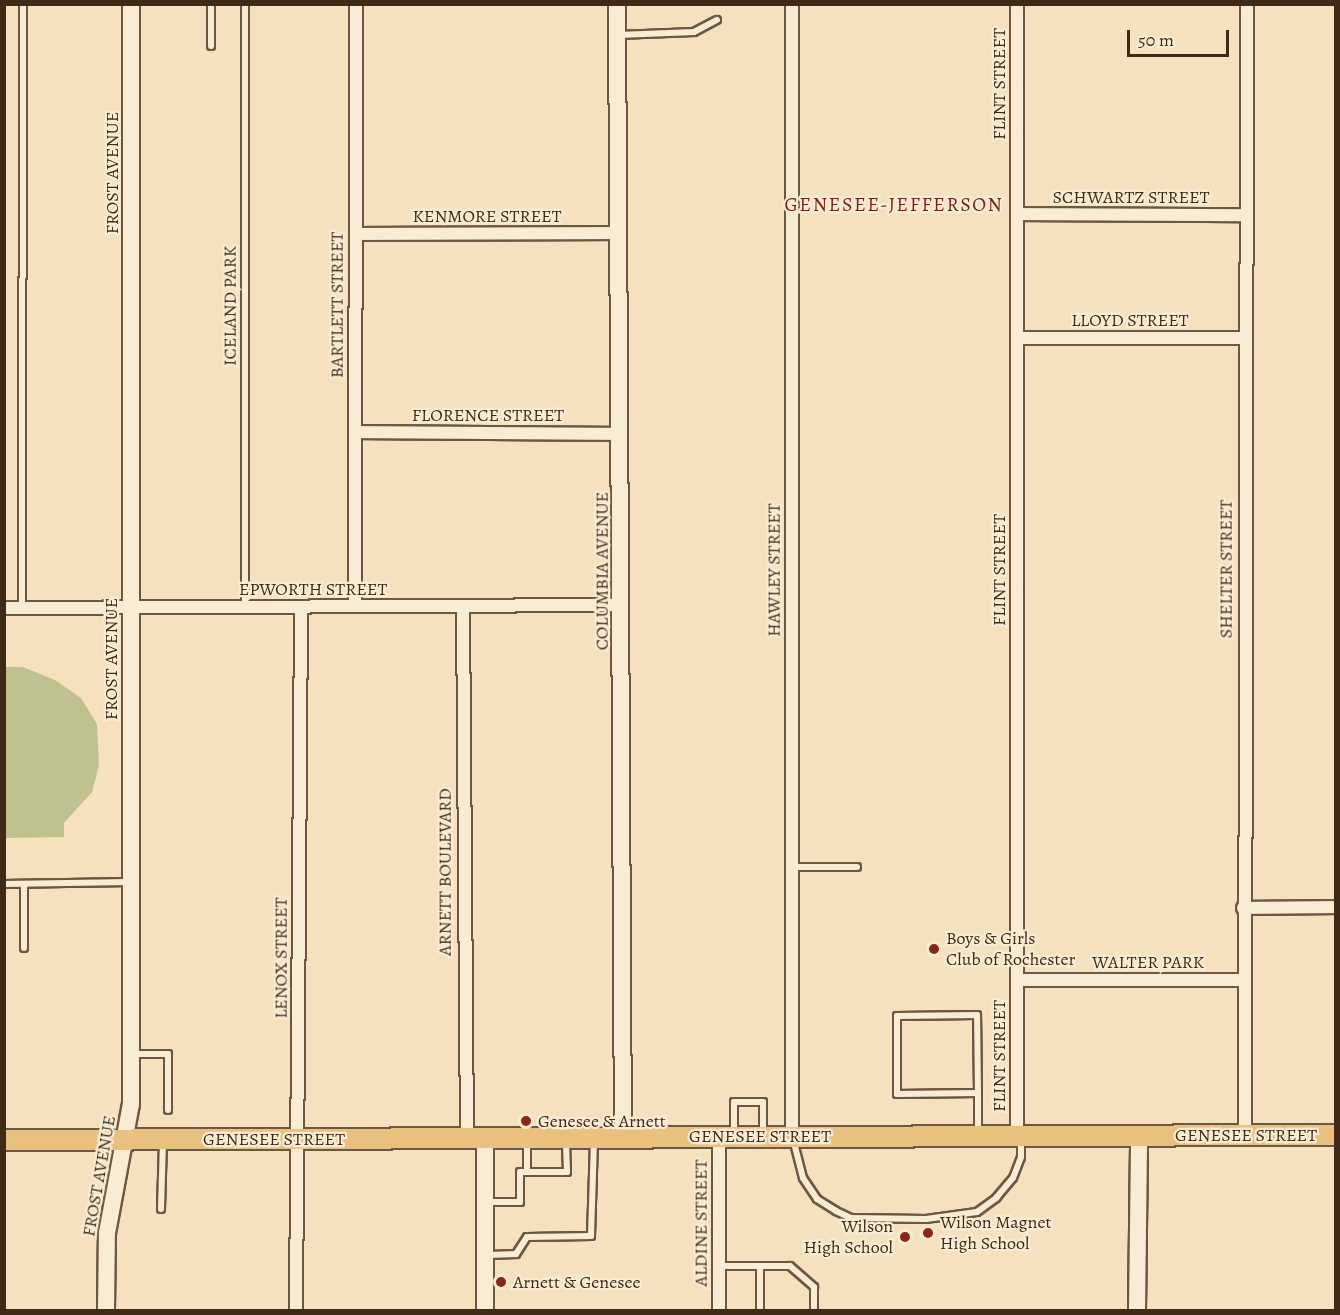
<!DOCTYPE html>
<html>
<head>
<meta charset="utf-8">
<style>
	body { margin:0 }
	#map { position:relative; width:1340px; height:1315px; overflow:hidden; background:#f5e1be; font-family:Alegreya,serif }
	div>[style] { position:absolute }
	.green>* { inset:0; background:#bfc28f }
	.roads { filter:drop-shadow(2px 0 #6c5842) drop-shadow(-2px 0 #6c5842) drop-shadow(0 2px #6c5842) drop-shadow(0 -2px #6c5842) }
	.lane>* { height:6px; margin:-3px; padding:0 3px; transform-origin:3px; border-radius:3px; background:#f8ecd5 }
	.street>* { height:12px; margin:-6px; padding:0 6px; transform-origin:6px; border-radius:6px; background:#f8ecd5 }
	.secondary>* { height:16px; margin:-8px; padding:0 8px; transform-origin:8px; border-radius:8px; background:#f8ecd5 }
	.primary>* { height:20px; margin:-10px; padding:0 10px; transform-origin:10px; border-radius:10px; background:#eac07f }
	.dots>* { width:16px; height:16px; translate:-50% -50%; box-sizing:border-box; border:3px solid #f8ecd5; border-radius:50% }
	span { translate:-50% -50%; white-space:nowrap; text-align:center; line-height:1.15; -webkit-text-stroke:4.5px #f8ecd5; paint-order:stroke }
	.street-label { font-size:18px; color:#3f2a18 }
	.poi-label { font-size:18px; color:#3f2a18 }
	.left { translate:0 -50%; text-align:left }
	.right { translate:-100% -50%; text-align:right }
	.neighbourhood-label { font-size:20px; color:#7a1f14; letter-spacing:1.5px }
	.frame { position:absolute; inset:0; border:6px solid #3f2a18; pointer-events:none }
	.scale { position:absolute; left:1127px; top:30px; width:102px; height:27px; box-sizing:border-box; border:3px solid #3f2a18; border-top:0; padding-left:8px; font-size:18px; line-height:21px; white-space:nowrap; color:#3f2a18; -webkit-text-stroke:4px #f8ecd5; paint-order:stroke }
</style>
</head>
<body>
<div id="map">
	<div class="green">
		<div style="clip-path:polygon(4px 667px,23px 667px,55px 680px,81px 698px,97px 724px,99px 765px,92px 792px,64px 823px,64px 837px,5px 838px)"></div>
	</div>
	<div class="roads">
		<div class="lane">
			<div style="left:211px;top:4px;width:42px;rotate:90deg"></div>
			<div style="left:618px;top:35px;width:76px;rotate:-2.3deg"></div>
			<div style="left:694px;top:32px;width:26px;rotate:-28deg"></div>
			<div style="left:245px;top:606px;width:602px;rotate:-90deg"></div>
			<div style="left:22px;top:608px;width:604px;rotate:-89.91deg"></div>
			<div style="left:792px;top:867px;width:65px"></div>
			<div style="left:4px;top:884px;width:126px;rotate:-0.9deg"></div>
			<div style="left:24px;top:948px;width:64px;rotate:-90deg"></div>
			<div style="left:132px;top:1054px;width:36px"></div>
			<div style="left:168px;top:1054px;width:56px;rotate:90deg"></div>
			<div style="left:734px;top:1135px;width:33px;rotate:-90deg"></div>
			<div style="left:734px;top:1102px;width:29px"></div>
			<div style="left:763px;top:1102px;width:33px;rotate:90deg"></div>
			<div style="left:978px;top:1135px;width:42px;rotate:-90deg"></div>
			<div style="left:978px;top:1093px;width:78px;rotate:-90.7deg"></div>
			<div style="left:977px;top:1015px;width:80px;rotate:179.3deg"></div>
			<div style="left:897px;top:1016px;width:78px;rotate:90deg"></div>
			<div style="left:897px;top:1094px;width:81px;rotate:-0.7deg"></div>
			<div style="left:793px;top:1139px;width:40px;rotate:75.6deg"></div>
			<div style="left:803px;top:1178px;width:25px;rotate:56deg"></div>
			<div style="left:817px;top:1199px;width:22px;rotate:32deg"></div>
			<div style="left:836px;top:1211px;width:17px;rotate:25deg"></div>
			<div style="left:851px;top:1218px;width:75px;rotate:0.8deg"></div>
			<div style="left:926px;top:1219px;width:51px;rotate:-7.8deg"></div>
			<div style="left:977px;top:1212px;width:24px;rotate:-36deg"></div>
			<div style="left:996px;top:1198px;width:26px;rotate:-50deg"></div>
			<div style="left:1013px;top:1178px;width:22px;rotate:-69deg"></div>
			<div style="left:1021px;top:1157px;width:19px;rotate:-90deg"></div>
			<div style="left:527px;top:1140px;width:32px;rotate:90deg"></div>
			<div style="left:486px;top:1202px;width:34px"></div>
			<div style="left:520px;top:1202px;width:30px;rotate:-90deg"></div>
			<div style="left:520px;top:1172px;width:47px"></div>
			<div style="left:567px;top:1172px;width:32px;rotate:-92deg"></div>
			<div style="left:161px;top:1209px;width:66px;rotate:-88.3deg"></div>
			<div style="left:488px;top:1255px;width:28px;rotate:-2deg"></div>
			<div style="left:516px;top:1254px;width:20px;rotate:-57deg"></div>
			<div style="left:527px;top:1237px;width:64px;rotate:-0.9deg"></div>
			<div style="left:591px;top:1236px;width:96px;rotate:-88.2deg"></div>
			<div style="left:719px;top:1266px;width:71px"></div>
			<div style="left:790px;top:1266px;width:32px;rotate:41deg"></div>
			<div style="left:814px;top:1287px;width:23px;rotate:90deg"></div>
			<div style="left:760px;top:1266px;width:44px;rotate:90deg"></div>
		</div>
		<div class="street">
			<div style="left:792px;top:4px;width:1132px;rotate:90deg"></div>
			<div style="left:1017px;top:4px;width:1131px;rotate:90deg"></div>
			<div style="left:1017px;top:214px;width:227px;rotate:0.3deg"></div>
			<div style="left:356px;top:234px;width:264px;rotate:-0.2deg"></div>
			<div style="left:1017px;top:338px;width:227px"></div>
			<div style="left:355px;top:432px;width:266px;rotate:0.4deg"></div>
			<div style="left:355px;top:606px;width:602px;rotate:-89.9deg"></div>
			<div style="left:463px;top:606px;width:531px;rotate:89.57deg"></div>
			<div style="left:4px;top:608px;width:617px;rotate:-0.28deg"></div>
			<div style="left:1243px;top:908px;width:93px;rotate:-0.6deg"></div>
			<div style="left:1017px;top:980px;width:226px"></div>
			<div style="left:1245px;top:1135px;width:1131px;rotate:-89.9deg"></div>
			<div style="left:719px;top:1136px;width:174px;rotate:90deg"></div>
			<div style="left:296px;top:1310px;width:703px;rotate:-89.59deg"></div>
		</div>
		<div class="secondary">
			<div style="left:617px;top:4px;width:1133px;rotate:89.7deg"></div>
			<div style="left:106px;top:1310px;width:77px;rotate:-89.3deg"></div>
			<div style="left:107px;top:1233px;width:131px;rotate:-79.5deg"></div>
			<div style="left:131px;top:1104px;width:1100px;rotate:-90deg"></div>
			<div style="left:485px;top:1310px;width:173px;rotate:-90deg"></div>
			<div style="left:1137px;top:1310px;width:175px;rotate:-89.3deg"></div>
		</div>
		<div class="primary">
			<div style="left:4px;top:1140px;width:1332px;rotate:-0.22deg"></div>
		</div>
	</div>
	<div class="dots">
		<div style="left:934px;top:949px;background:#8f2418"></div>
		<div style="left:526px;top:1121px;background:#8f2418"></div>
		<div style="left:928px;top:1233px;background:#8f2418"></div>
		<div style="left:905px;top:1237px;background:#8f2418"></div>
		<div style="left:501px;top:1282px;background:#8f2418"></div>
	</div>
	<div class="street-label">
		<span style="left:999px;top:84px;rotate:-90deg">FLINT STREET</span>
		<span style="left:112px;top:173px;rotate:-90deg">FROST AVENUE</span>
		<span style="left:1131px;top:197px">SCHWARTZ STREET</span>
		<span style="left:487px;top:216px">KENMORE STREET</span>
		<span style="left:337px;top:305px;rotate:-90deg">BARTLETT STREET</span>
		<span style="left:230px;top:306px;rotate:-90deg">ICELAND PARK</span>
		<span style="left:1130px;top:320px">LLOYD STREET</span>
		<span style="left:488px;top:415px">FLORENCE STREET</span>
		<span style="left:1226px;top:569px;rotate:-90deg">SHELTER STREET</span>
		<span style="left:774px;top:570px;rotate:-90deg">HAWLEY STREET</span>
		<span style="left:999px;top:570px;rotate:-90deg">FLINT STREET</span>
		<span style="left:602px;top:571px;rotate:-90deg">COLUMBIA AVENUE</span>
		<span style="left:313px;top:589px">EPWORTH STREET</span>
		<span style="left:111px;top:659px;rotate:-90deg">FROST AVENUE</span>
		<span style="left:445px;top:872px;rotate:-90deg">ARNETT BOULEVARD</span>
		<span style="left:281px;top:958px;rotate:-90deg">LENOX STREET</span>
		<span style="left:1148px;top:962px">WALTER PARK</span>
		<span style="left:999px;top:1056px;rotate:-90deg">FLINT STREET</span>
		<span style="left:1246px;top:1135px">GENESEE STREET</span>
		<span style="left:760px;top:1136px">GENESEE STREET</span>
		<span style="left:274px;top:1139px">GENESEE STREET</span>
		<span style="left:99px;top:1176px;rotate:-80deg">FROST AVENUE</span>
		<span style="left:701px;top:1223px;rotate:-90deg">ALDINE STREET</span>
	</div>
	<div class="poi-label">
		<span class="left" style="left:946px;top:949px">Boys &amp; Girls<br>Club of Rochester</span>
		<span class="left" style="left:538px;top:1121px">Genesee &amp; Arnett</span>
		<span class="left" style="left:940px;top:1233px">Wilson Magnet<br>High School</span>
		<span class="right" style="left:893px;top:1237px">Wilson<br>High School</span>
		<span class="left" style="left:513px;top:1282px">Arnett &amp; Genesee</span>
	</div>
	<div class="neighbourhood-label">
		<span style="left:894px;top:204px">GENESEE-JEFFERSON</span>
	</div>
	<div class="frame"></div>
	<div class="scale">50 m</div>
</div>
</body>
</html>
